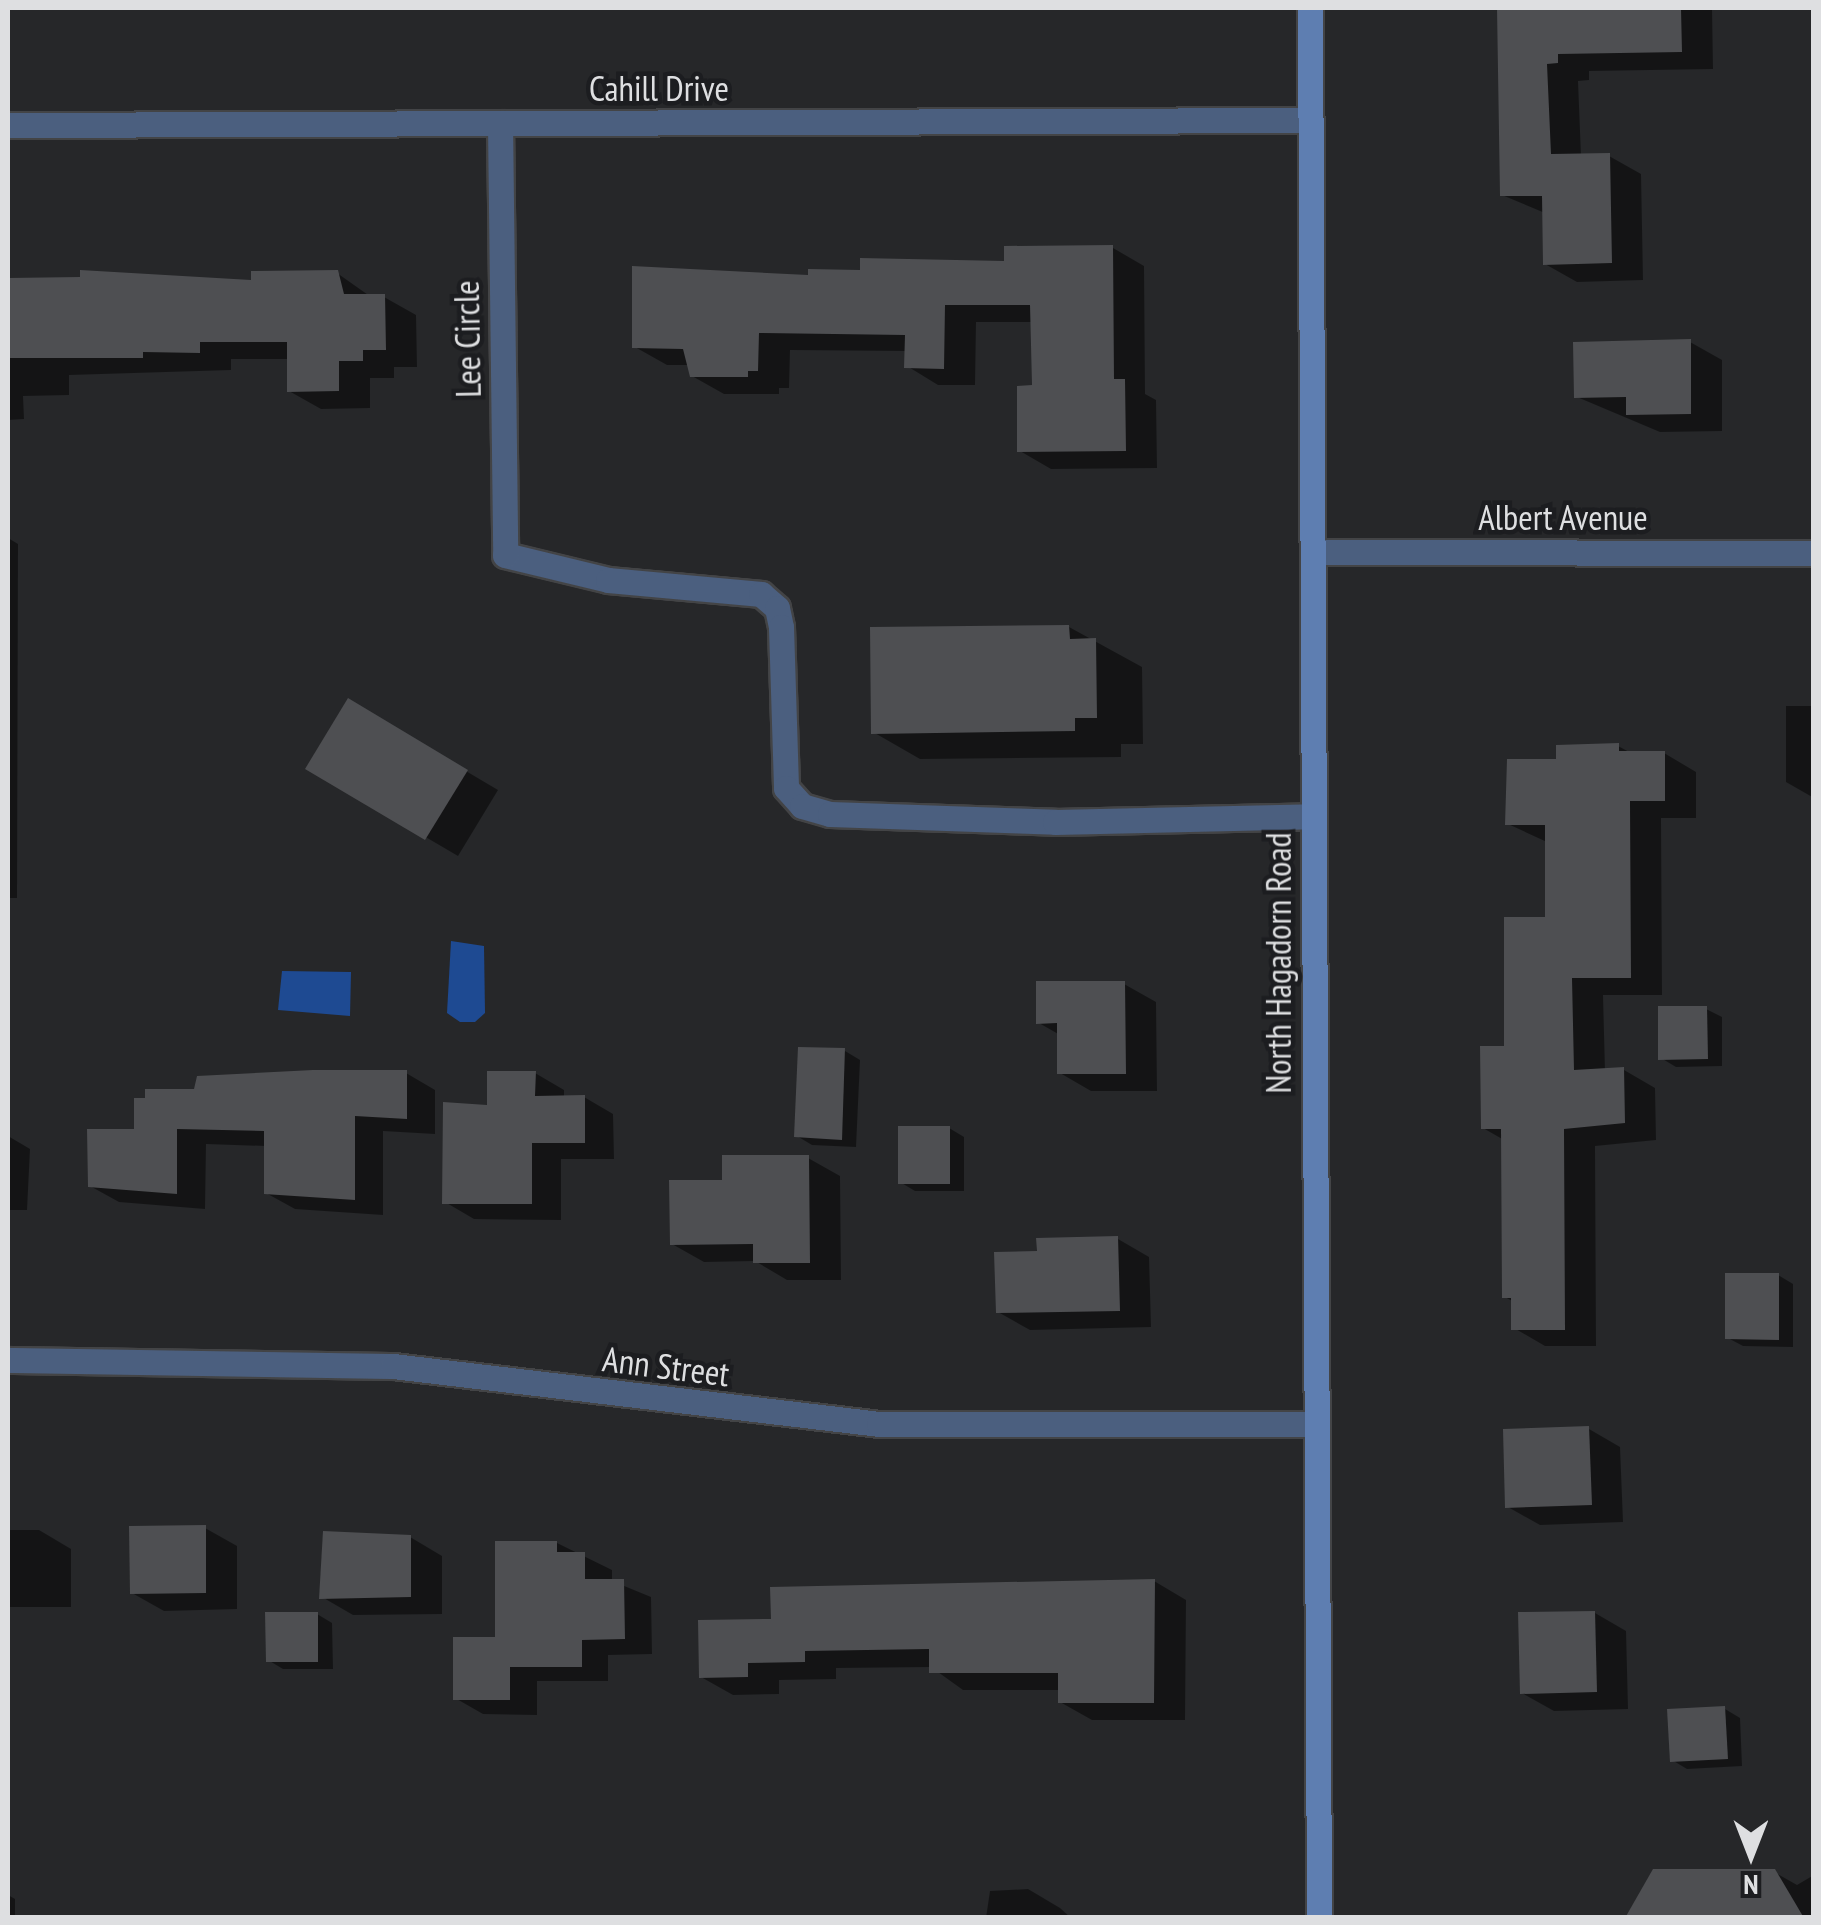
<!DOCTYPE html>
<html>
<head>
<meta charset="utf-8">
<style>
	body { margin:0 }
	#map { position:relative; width:1821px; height:1925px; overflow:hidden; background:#262729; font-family:"PT Sans Narrow",sans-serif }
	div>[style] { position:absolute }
	.water>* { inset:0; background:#1e4a92 }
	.shadow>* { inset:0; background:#0007 }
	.building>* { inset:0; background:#4e4f52 }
	.roads { filter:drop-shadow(2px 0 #434446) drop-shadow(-2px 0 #434446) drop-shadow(0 2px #434446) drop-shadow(0 -2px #434446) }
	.lane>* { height:25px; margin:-12.5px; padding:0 12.5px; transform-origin:12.5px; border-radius:12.5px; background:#4b5f7f }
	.street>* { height:25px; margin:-12.5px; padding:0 12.5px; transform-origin:12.5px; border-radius:12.5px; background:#4b5f7f }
	.secondary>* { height:25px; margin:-12.5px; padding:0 12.5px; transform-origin:12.5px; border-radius:12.5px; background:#5e7eb1 }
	span { translate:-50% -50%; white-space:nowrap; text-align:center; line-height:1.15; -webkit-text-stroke:9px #1c1d20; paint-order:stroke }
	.street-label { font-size:35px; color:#dedfe1 }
	.frame { position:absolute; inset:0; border:10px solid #dedfe1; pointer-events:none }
	.north { position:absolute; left:1701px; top:1805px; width:100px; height:100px; -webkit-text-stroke:8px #1c1d20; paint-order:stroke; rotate:180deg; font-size:28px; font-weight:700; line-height:40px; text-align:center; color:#dedfe1 }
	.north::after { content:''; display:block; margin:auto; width:35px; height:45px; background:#dedfe1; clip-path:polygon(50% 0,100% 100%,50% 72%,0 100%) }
</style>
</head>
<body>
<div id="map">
	<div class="water">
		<div style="clip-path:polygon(451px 941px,484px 946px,485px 1013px,475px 1022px,460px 1022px,447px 1013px)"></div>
		<div style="clip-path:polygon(282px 971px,351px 972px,350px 1016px,278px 1010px)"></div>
	</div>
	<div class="shadow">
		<div style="clip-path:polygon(1499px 8px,1712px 8px,1713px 69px,1589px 71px,1589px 80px,1578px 81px,1581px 156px,1609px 156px,1641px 174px,1643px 280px,1577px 282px,1545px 264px,1545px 213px,1502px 195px)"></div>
		<div style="clip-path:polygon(1113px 248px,1144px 266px,1145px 394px,1156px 400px,1157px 468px,1051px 469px,1020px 451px,1034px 387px,1033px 322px,976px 322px,975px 385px,938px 385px,907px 366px,907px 351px,790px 350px,789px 388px,779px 388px,779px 394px,724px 394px,692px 376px,690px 365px,667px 365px,635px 347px,810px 278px,1006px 264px)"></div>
		<div style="clip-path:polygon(337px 273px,371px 297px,384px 297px,416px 315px,417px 367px,394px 367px,394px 378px,370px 378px,370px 408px,321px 409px,289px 391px,289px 359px,231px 359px,231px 370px,69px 375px,69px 395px,23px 396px,24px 419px,8px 420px,8px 280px,254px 282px)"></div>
		<div style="clip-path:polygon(1690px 342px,1722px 360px,1722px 431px,1660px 432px,1577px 397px)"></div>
		<div style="clip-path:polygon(8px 538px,18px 544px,17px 898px,8px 898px)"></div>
		<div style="clip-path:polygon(1069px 627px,1142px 667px,1143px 744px,1121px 744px,1121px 757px,920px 759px,873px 732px)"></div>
		<div style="clip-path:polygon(349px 702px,498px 790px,458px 856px,308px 768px)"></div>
		<div style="clip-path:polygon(1786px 706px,1814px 706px,1814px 798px,1786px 782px)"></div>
		<div style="clip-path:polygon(1618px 746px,1631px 753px,1664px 753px,1696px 772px,1696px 818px,1661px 818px,1662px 995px,1603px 995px,1605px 1071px,1624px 1070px,1655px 1088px,1656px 1140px,1595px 1146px,1596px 1346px,1545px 1346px,1514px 1328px,1514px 1302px,1505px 1297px,1504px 1140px,1483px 1128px,1547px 920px,1547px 842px,1508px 824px,1558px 761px)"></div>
		<div style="clip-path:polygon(1124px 984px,1156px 1002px,1157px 1091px,1091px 1091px,1060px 1073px,1060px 1035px,1039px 1023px)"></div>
		<div style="clip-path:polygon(1706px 1009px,1722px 1017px,1722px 1066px,1676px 1067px,1661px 1058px)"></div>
		<div style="clip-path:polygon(845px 1051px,860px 1060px,856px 1147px,812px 1145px,797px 1136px)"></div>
		<div style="clip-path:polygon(406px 1073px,435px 1090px,435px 1134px,383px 1131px,383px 1215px,295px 1209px,266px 1193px,266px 1146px,206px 1144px,205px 1209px,119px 1202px,90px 1186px,136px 1132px,196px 1091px)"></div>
		<div style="clip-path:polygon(535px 1073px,564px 1090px,564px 1098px,584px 1097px,613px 1114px,614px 1159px,561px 1159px,561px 1220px,474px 1219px,445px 1202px,489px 1107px)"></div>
		<div style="clip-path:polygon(949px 1128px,964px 1137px,964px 1191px,915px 1191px,900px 1182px)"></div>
		<div style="clip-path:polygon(8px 1136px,30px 1149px,27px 1210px,8px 1210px)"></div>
		<div style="clip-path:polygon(808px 1158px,840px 1176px,841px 1280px,787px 1280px,755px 1261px,704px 1262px,672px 1244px,724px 1183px)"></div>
		<div style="clip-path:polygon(1118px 1239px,1149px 1257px,1151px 1327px,1030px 1330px,998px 1312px,1040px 1253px)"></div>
		<div style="clip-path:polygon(1778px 1275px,1793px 1284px,1793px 1347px,1743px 1346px,1728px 1338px)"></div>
		<div style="clip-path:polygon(1589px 1429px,1620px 1447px,1623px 1522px,1540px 1525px,1508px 1507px)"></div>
		<div style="clip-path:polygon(205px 1528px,237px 1546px,237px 1609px,164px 1611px,132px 1593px)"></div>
		<div style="clip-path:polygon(8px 1530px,39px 1530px,71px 1549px,71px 1607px,8px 1607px)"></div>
		<div style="clip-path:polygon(324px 1534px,410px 1537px,442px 1556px,442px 1614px,353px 1615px,322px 1597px)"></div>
		<div style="clip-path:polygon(557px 1543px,612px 1570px,612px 1581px,651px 1597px,652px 1654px,608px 1655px,608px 1681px,537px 1681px,537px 1715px,483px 1714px,455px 1698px)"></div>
		<div style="clip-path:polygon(1154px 1581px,1186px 1600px,1185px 1720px,1092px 1720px,1060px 1702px,1060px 1690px,963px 1690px,931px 1667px,836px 1668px,836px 1679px,779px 1680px,779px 1694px,733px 1695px,701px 1677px,774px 1622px)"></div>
		<div style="clip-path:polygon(1595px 1613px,1626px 1631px,1628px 1709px,1554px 1711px,1522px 1693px)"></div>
		<div style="clip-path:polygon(317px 1614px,332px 1623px,333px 1669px,283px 1669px,268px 1660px)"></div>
		<div style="clip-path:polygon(1725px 1709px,1740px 1718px,1742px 1766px,1687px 1769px,1672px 1760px)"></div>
		<div style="clip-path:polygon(1774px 1872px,1797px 1885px,1814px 1875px,1814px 1918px,1628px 1918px)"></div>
		<div style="clip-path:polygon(1028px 1889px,1060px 1908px,1071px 1918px,986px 1918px,990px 1891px)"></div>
		<div style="clip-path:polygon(8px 1895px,15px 1899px,15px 1918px,8px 1918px)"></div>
	</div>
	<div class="building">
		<div style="clip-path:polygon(1497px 8px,1681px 8px,1682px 52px,1558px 54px,1558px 63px,1547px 64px,1551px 154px,1610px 153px,1612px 263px,1543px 265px,1542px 196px,1500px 196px)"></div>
		<div style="clip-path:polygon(1113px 245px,1114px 379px,1125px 379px,1126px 451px,1017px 452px,1017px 386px,1032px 385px,1030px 305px,945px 305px,944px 369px,904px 368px,905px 335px,759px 333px,758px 371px,748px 371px,748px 377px,690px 377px,683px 349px,632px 348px,632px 266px,808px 275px,808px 269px,860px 270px,860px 258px,1004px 261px,1004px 246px)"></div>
		<div style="clip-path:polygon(80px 270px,251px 280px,251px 271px,338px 270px,344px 294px,385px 294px,386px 350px,363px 350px,363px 361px,339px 361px,339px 391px,287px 392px,287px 342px,200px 342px,200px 353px,143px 352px,143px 358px,8px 358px,8px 278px,80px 277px)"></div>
		<div style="clip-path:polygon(1691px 339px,1691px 414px,1626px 415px,1626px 397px,1574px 398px,1573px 342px)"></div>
		<div style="clip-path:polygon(1069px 625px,1070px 639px,1096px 638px,1097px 718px,1075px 718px,1075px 731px,871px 734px,870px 627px)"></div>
		<div style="clip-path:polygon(348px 698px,468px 770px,425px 840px,305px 769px)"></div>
		<div style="clip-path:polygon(1619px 743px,1619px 751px,1665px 751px,1665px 801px,1630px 801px,1631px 978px,1572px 978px,1574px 1070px,1624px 1067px,1625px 1123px,1564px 1129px,1565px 1330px,1511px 1330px,1511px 1298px,1502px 1298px,1501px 1129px,1481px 1129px,1480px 1046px,1504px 1046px,1504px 917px,1545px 917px,1545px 825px,1505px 825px,1507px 759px,1556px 759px,1556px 745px)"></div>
		<div style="clip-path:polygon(1036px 981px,1125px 981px,1126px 1074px,1057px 1074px,1057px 1023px,1036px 1024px)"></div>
		<div style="clip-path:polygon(1658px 1006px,1707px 1006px,1708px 1059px,1658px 1060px)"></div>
		<div style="clip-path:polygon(798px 1047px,845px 1048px,842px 1140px,794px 1137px)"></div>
		<div style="clip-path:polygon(313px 1070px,407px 1070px,407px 1119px,355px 1116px,355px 1200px,264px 1194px,264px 1131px,177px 1129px,177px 1194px,88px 1187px,87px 1129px,134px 1129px,134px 1098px,145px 1098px,145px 1089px,194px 1089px,197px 1076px)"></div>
		<div style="clip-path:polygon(487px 1071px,536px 1071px,535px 1096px,585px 1095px,585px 1143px,532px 1143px,532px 1204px,442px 1204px,443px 1102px,487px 1105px)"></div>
		<div style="clip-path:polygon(898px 1126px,950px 1126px,950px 1184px,898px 1184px)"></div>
		<div style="clip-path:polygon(722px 1155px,809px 1155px,810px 1263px,753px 1263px,753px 1244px,670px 1245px,669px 1180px,722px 1180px)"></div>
		<div style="clip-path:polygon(1118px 1236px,1120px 1311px,996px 1313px,994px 1252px,1037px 1251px,1036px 1238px)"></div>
		<div style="clip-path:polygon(1725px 1273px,1779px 1273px,1779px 1340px,1725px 1339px)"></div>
		<div style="clip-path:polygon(1589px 1426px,1592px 1505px,1505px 1508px,1503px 1429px)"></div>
		<div style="clip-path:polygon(206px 1525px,206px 1593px,130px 1594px,129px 1526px)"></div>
		<div style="clip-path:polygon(323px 1531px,411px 1535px,411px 1597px,319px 1599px)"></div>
		<div style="clip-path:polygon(495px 1541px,557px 1541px,557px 1552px,585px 1552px,585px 1579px,624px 1579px,625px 1639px,582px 1640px,582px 1667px,510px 1667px,510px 1700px,453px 1700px,453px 1637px,495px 1637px)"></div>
		<div style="clip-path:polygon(1155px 1579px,1154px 1703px,1058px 1703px,1058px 1673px,929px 1673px,929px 1649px,805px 1651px,805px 1662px,748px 1663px,748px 1677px,699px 1678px,698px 1620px,771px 1619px,770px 1587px)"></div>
		<div style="clip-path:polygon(1595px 1611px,1597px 1692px,1520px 1694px,1518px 1612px)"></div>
		<div style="clip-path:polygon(265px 1612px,318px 1612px,318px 1662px,266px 1662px)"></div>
		<div style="clip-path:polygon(1725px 1706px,1728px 1759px,1670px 1762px,1667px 1709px)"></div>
		<div style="clip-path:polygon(1653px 1869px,1775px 1869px,1804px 1918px,1625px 1918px)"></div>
	</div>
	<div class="roads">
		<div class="lane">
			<div style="left:505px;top:555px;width:106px;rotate:13.6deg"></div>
			<div style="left:608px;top:580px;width:154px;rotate:5.2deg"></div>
			<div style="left:761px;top:594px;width:21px;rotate:41deg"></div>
			<div style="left:777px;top:608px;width:19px;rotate:78deg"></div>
			<div style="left:781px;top:627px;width:161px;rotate:88.2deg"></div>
			<div style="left:786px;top:788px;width:24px;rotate:48deg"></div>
			<div style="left:802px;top:806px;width:29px;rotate:16deg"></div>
			<div style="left:830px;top:814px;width:225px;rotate:2deg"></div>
			<div style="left:1055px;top:822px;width:257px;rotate:-1.3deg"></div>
		</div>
		<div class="street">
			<div style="left:500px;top:123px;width:432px;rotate:89.3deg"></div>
			<div style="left:8px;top:125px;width:1302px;rotate:-0.22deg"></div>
			<div style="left:1313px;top:552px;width:501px;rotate:0.11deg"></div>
			<div style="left:8px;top:1360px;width:385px;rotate:0.9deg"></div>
			<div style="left:393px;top:1366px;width:489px;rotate:6.8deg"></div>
			<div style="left:879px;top:1424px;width:437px"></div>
		</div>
		<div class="secondary">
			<div style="left:1310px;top:8px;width:1910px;rotate:89.73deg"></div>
		</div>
	</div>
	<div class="street-label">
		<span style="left:659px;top:88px">Cahill Drive</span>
		<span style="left:467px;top:339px;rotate:-91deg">Lee Circle</span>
		<span style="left:1563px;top:517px">Albert Avenue</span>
		<span style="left:1278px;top:963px;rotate:-90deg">North Hagadorn Road</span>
		<span style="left:666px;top:1366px;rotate:7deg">Ann Street</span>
	</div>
	<div class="frame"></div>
	<div class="north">N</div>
</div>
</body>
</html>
